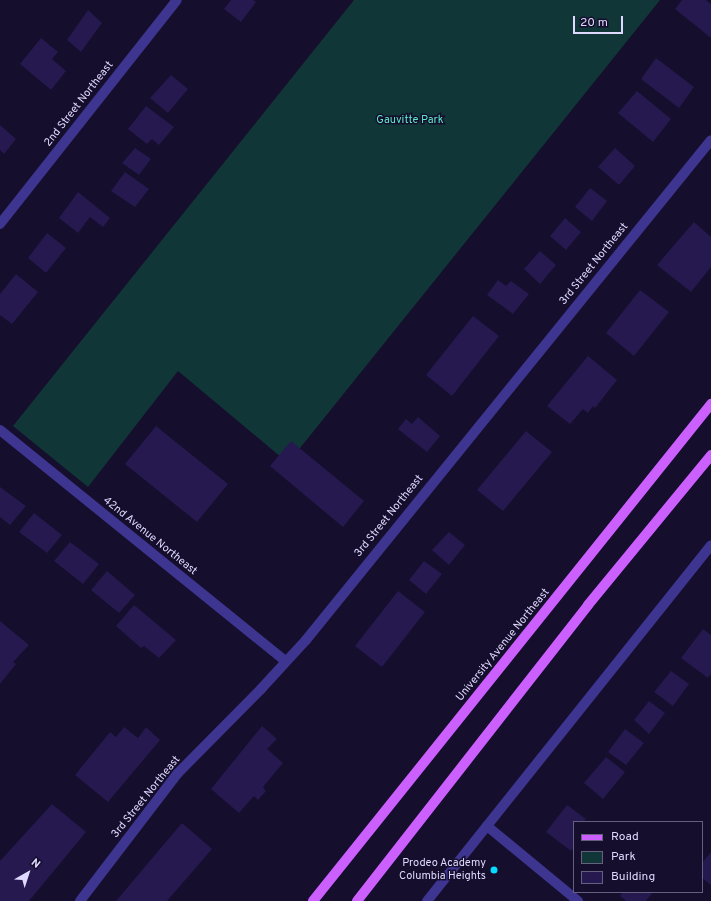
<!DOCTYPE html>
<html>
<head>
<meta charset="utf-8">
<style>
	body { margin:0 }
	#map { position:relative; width:711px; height:901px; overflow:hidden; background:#150e2c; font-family:Overpass,sans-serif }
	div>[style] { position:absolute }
	.green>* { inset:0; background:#113637 }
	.building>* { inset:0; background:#26194f }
	.minor>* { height:10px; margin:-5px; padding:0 5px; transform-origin:5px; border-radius:5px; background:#3d358f }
	.major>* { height:10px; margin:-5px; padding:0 5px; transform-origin:5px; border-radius:5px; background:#cb60ff }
	.dots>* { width:11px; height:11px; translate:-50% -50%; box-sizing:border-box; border:2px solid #150e2c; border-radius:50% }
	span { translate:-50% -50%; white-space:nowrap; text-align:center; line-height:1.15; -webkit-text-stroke:3px #150e2c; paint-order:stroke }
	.street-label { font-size:11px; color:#dfd9ff }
	.park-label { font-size:11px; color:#59ebcd }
	.poi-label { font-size:11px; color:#dfd9ff }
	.right { translate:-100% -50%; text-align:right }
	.legend { position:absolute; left:573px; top:821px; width:130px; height:72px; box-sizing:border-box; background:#150e2c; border:1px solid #665f80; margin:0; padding:5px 7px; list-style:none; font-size:12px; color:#dfd9ff }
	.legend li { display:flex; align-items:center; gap:8px; height:20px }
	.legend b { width:20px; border:1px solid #665f80 }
	.north { position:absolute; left:8px; top:853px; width:40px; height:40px; -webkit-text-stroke:3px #150e2c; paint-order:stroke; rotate:39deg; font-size:11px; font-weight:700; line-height:16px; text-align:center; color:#dfd9ff }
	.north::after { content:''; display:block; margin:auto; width:14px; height:18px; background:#dfd9ff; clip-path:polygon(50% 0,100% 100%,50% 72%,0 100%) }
	.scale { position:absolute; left:573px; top:16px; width:50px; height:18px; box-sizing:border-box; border:2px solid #dfd9ff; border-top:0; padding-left:5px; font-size:12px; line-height:14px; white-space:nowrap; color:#dfd9ff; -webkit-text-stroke:3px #150e2c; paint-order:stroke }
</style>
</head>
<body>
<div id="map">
	<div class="green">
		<div style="clip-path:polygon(354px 0,660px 0,288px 463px,178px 371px,88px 487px,13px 426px)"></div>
	</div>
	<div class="building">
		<div style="clip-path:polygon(231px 0,253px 0,256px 2px,241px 22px,224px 9px)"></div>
		<div style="clip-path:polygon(682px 0,706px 0,711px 4px,711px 38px,675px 9px)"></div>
		<div style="clip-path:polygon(88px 10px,102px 23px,81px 52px,67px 40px)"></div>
		<div style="clip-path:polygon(41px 38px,58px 52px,52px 59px,66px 71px,51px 90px,20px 64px)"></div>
		<div style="clip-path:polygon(656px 58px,694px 87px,679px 108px,641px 79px)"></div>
		<div style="clip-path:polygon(171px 75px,188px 89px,168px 113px,150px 98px)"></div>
		<div style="clip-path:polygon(637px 91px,671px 119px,653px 142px,618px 113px)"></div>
		<div style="clip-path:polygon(146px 106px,174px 127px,159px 145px,152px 139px,147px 144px,128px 129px)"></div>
		<div style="clip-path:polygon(0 125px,16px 139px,4px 154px,0 150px)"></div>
		<div style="clip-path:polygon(135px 148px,151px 159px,139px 175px,122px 163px)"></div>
		<div style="clip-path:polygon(615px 148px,635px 166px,619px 185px,598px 167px)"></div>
		<div style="clip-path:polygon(125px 172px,149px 189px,135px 207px,111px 191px)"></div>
		<div style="clip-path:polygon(590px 188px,607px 201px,592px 221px,575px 207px)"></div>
		<div style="clip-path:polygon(78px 192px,110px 218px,103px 227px,90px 217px,78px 233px,59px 218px)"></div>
		<div style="clip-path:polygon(565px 218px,581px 232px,566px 250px,550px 236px)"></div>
		<div style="clip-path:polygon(694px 222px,711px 237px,711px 267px,691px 292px,657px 265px)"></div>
		<div style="clip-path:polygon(47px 233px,66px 248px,46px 273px,28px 258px)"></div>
		<div style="clip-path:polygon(540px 251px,556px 265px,540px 284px,524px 269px)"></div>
		<div style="clip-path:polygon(16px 274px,38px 292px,12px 324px,0 315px,0 294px)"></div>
		<div style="clip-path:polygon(498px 280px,506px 286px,511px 281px,529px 294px,513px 314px,487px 295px)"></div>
		<div style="clip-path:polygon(640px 290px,669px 312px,634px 356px,606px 333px)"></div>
		<div style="clip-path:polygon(473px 316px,499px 336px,452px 396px,426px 375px)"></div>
		<div style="clip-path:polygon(588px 356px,617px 380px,595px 408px,593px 406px,588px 413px,583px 409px,570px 424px,547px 406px)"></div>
		<div style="clip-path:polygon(418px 417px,440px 436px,427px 452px,398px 429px,406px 419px,412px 424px)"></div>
		<div style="clip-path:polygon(156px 426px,228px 484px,197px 522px,125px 464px)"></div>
		<div style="clip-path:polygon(526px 431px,552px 452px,503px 511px,477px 490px)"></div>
		<div style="clip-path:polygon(291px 441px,364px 501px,343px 527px,270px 466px)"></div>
		<div style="clip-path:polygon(0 487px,26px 506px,10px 525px,0 517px)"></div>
		<div style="clip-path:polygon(34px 513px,62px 535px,47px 553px,19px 532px)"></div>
		<div style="clip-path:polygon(449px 532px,465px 545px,449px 565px,432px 550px)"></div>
		<div style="clip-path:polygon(70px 542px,99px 564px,83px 584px,54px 561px)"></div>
		<div style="clip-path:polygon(424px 561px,442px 574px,426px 594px,409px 580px)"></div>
		<div style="clip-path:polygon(107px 571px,135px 595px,119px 613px,91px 590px)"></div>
		<div style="clip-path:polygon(398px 591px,425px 612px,382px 667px,355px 646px)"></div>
		<div style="clip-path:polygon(134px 605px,176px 640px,159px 658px,144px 646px,141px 648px,116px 626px)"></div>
		<div style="clip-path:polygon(0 621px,29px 645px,13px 662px,16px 664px,0 684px)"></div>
		<div style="clip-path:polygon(703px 629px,711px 635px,711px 674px,708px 678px,681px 658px)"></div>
		<div style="clip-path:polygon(671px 671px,689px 684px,673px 706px,654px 692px)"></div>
		<div style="clip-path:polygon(649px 701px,665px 713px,649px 734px,634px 720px)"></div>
		<div style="clip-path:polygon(262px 726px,277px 739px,267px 749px,283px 763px,263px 787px,266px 791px,258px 800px,254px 796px,239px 813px,211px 789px)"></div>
		<div style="clip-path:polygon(124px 727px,138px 738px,146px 727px,160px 740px,108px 802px,75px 775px,110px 732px,116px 737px)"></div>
		<div style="clip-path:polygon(625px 729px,644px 743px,626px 765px,608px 752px)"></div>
		<div style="clip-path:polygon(606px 757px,625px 772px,603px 799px,584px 783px)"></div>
		<div style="clip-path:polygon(52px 804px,86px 832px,29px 901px,0 901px,0 861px)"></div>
		<div style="clip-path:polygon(567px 805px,586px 819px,583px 822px,574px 822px,574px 847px,571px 851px,546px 832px)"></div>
		<div style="clip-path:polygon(182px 823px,212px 849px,167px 901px,116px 901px)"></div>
		<div style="clip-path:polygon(711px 852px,711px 885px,702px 878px,702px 863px)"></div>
		<div style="clip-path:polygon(623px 892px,651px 892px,652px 893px,646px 901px,626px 901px,620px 896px)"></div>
	</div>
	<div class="minor">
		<div style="left:0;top:224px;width:285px;rotate:-51.7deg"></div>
		<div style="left:0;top:430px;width:367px;rotate:39deg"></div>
		<div style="left:487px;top:826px;width:118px;rotate:39.5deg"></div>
		<div style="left:80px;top:901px;width:160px;rotate:-52.6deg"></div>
		<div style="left:177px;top:774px;width:120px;rotate:-45.3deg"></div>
		<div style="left:261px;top:689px;width:67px;rotate:-47.4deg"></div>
		<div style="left:306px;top:640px;width:643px;rotate:-50.99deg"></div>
		<div style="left:427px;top:901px;width:455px;rotate:-51.4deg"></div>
	</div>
	<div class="major">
		<div style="left:313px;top:901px;width:637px;rotate:-51.31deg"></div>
		<div style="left:357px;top:901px;width:375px;rotate:-52deg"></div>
		<div style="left:588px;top:605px;width:194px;rotate:-50.6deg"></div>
	</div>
	<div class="dots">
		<div style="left:494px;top:870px;background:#05dbff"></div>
	</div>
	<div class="street-label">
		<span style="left:79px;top:104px;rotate:-52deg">2nd Street Northeast</span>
		<span style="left:594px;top:264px;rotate:-51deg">3rd Street Northeast</span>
		<span style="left:389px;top:516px;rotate:-51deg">3rd Street Northeast</span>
		<span style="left:150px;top:536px;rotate:39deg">42nd Avenue Northeast</span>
		<span style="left:503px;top:645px;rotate:-51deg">University Avenue Northeast</span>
		<span style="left:146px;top:797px;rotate:-51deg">3rd Street Northeast</span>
	</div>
	<div class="park-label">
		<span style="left:410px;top:120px">Gauvitte Park</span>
	</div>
	<div class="poi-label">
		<span class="right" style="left:486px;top:870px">Prodeo Academy<br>Columbia Heights</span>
	</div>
	<ul class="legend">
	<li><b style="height:5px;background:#cb60ff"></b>Road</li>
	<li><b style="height:11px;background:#113637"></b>Park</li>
	<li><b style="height:11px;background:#26194f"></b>Building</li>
	</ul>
	<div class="north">N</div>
	<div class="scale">20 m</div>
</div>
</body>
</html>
